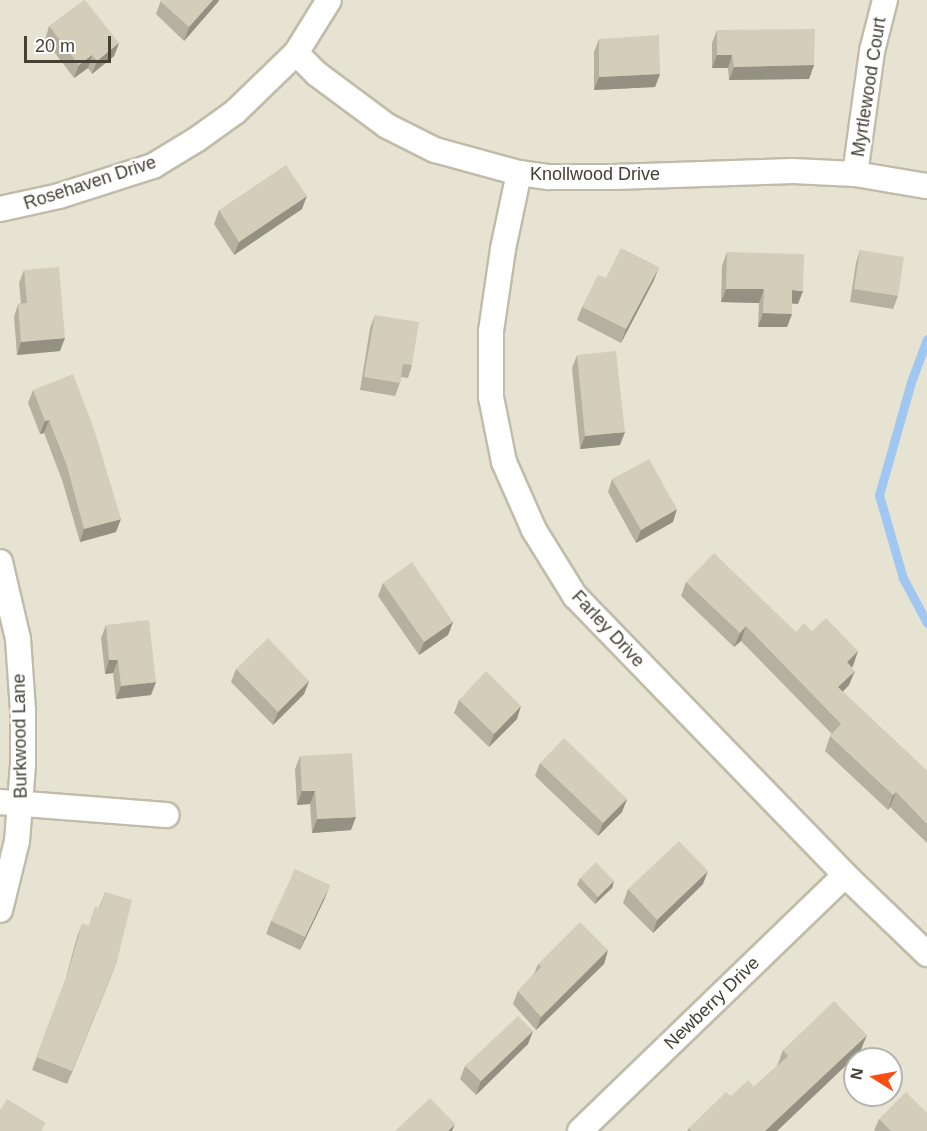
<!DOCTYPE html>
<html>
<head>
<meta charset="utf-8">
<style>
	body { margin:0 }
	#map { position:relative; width:927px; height:1131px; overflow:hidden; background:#f3f0e5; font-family:Helvetica,sans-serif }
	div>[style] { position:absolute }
	.residential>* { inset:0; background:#e7e3d3 }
	.stream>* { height:9px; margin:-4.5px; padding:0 4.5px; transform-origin:4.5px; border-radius:4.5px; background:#a0c7f1 }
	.roads { filter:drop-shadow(2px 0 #c1bcaa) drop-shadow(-2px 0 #c1bcaa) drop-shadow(0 2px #c1bcaa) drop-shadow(0 -2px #c1bcaa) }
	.street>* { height:24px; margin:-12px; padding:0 12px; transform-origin:12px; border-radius:12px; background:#fff }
	.wall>* { inset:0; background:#b6b0a0 }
	.shaded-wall>* { inset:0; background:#949082 }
	.building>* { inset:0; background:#d4cdba }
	span { translate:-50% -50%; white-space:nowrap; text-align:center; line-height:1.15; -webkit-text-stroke:4.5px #fff; paint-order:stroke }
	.street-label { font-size:18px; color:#454034 }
	.north { position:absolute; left:843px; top:1047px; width:60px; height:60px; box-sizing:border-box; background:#fff; border:2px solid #b5b3ae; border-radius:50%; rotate:281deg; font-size:16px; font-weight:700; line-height:24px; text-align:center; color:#454034 }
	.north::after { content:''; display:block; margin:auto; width:21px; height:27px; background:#fc4e12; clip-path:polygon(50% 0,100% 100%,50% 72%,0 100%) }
	.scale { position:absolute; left:24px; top:36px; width:87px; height:27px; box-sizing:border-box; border:3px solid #454034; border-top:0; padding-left:8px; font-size:18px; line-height:21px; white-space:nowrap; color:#454034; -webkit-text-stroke:4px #fff; paint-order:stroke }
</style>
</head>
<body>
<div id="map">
	<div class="residential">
		<div style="clip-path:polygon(evenodd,0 0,927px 0,927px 1131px,0 1131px,0 0,855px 1059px,891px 1059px,891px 1095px,855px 1095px,855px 1059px)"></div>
	</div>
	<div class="stream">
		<div style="left:927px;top:339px;width:46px;rotate:110.4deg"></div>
		<div style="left:911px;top:382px;width:117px;rotate:105.8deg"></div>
		<div style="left:879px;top:495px;width:86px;rotate:73.9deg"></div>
		<div style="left:903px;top:578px;width:51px;rotate:61.9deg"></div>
	</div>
	<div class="roads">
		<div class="street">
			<div style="left:296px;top:53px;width:30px;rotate:45deg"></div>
			<div style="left:317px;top:74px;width:87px;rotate:36.6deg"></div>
			<div style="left:387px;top:126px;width:54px;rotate:26.6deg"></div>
			<div style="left:435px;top:150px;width:87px;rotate:15.3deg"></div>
			<div style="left:519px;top:173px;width:30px;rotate:8deg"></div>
			<div style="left:549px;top:177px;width:65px"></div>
			<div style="left:614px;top:177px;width:179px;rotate:-1.9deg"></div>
			<div style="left:793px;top:171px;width:62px;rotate:2.8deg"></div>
			<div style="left:855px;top:174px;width:73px;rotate:9.5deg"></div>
			<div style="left:519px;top:173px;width:78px;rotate:101.9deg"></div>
			<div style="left:503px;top:249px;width:83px;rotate:98.3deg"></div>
			<div style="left:491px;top:331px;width:66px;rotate:90deg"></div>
			<div style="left:491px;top:397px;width:66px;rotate:78.7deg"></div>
			<div style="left:504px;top:462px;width:74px;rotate:66.2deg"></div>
			<div style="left:534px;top:530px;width:78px;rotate:58.2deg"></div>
			<div style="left:575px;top:596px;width:388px;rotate:45.9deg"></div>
			<div style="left:845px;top:875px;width:114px;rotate:43.9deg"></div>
			<div style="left:855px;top:174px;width:124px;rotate:-82.1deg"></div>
			<div style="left:872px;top:51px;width:53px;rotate:-75.7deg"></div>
			<div style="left:0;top:209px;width:60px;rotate:-12.4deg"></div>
			<div style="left:59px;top:196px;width:99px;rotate:-17.7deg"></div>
			<div style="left:153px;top:166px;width:50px;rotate:-31.2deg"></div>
			<div style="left:196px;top:140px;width:48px;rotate:-35.7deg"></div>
			<div style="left:235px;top:112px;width:85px;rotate:-44deg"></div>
			<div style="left:296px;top:53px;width:62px;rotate:-58.1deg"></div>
			<div style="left:0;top:562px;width:79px;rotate:76.8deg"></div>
			<div style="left:18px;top:639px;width:71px;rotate:86deg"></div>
			<div style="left:23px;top:710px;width:55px;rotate:90deg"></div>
			<div style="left:23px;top:765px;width:76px;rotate:94.5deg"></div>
			<div style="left:17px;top:841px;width:71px;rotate:103.8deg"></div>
			<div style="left:0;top:802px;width:167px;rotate:4.5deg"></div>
			<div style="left:580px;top:1131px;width:368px;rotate:-44deg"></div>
		</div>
	</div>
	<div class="wall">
		<div style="clip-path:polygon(161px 0,219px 0,218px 2px,184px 41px,156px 14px)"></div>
		<div style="clip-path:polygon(49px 26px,119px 43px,114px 56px,92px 74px,88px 68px,74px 78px,45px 40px)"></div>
		<div style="clip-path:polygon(717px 30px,814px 65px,809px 79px,729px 80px,728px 68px,712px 68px,712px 43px)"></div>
		<div style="clip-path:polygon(599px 39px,660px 74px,655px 87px,594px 90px,594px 52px)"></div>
		<div style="clip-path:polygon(302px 209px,234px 255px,214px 224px,219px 210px)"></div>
		<div style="clip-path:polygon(860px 250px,898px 296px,893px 309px,850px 302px,856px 263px)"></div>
		<div style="clip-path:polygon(727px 252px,798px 304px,792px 303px,792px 314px,787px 327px,758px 327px,759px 303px,721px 302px,722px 266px)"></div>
		<div style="clip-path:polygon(24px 270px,60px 351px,17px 355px,14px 317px,18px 304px,21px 303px,19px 283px)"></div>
		<div style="clip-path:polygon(606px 278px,654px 280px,621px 343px,577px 320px,582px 307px)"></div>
		<div style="clip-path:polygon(375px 315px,412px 365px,408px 378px,401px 377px,400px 383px,395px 396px,360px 390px,370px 328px)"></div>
		<div style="clip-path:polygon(577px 355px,620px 445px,580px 449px,572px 368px)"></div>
		<div style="clip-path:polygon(33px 390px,116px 532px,80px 542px,62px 480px,44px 433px,40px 434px,28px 403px)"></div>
		<div style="clip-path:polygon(612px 479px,673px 522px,636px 543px,608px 492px)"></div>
		<div style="clip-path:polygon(686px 582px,796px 632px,812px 631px,858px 651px,851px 667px,849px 685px,843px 692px,927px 771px,927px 843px,890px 807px,888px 810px,825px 751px,830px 736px,832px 734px,741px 641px,734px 647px,681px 596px)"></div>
		<div style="clip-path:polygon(383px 583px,453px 622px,448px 635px,419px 655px,378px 596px)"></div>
		<div style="clip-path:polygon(106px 625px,151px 695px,116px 699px,113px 673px,105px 674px,101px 638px)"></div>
		<div style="clip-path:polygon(236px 669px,309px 681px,304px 694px,273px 725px,231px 682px)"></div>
		<div style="clip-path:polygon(459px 700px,517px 719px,489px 747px,454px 713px)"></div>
		<div style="clip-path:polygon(300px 756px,351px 830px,312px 833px,310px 804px,297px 805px,295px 769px)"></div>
		<div style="clip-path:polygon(540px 763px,627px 799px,622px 812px,598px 836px,535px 776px)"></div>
		<div style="clip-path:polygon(580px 878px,614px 881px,612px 888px,595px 904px,577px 885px)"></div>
		<div style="clip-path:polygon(703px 884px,653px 933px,623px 903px,628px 889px)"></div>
		<div style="clip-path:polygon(105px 892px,117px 961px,67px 1084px,32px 1070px,65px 981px,77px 937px,82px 924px,89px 926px,95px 907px,99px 908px)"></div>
		<div style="clip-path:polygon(325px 898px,300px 950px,266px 934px,271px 921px)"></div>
		<div style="clip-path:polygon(608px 950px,604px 964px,536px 1030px,513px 1004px,518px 991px,534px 974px,538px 964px)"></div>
		<div style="clip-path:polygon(533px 1031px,528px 1044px,476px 1095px,460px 1079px,465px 1066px)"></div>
		<div style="clip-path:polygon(783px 1050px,860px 1052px,777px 1131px,687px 1131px,689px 1128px,731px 1096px,754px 1087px,777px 1066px)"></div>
		<div style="clip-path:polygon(879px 1119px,927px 1131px,874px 1131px)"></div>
	</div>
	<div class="shaded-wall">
		<div style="clip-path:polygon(213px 0,219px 0,218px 2px,184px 41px,189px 27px)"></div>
		<div style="clip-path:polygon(119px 43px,114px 56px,92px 74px,97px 61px)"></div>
		<div style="clip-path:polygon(92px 55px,88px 68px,74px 78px,79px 65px)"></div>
		<div style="clip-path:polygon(717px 55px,732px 55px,728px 68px,712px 68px)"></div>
		<div style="clip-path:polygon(814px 65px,809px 79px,729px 80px,734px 67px)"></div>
		<div style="clip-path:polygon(660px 74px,655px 87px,594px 90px,599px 77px)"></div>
		<div style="clip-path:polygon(307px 196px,302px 209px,234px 255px,239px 242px)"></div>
		<div style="clip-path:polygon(659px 267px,654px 280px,621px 343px,626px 329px)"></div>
		<div style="clip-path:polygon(726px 289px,764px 289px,759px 303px,721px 302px)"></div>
		<div style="clip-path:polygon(792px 290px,803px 291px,798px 304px,787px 303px)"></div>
		<div style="clip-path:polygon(763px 313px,792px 314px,787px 327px,758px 327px)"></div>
		<div style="clip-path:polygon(65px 338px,60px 351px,17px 355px,21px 342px)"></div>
		<div style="clip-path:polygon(49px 420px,44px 433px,40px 434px,45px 421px)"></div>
		<div style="clip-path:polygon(625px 432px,620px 445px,580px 449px,585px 436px)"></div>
		<div style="clip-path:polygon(677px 509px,673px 522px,636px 543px,641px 530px)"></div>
		<div style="clip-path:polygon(121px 519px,116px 532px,80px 542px,84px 529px)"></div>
		<div style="clip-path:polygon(453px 622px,448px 635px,419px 655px,424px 642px)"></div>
		<div style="clip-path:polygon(746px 626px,741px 641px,734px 647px,740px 633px)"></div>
		<div style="clip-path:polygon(858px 651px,853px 666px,842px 677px,847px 662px)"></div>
		<div style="clip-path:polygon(109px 660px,118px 660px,113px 673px,105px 674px)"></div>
		<div style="clip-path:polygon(855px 671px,849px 685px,832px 702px,838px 687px)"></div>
		<div style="clip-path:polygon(309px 681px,304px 694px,273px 725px,278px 712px)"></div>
		<div style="clip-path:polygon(156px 682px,151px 695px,116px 699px,121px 686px)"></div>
		<div style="clip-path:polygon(521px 706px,517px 719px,489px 747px,494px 734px)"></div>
		<div style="clip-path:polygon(302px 791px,315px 791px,310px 804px,297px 805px)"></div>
		<div style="clip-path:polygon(896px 792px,890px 807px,888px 810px,893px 795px)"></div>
		<div style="clip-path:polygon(627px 799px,622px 812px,598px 836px,603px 823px)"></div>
		<div style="clip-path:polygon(356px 817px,351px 830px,312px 833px,317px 819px)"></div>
		<div style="clip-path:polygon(708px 871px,703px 884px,653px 933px,657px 920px)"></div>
		<div style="clip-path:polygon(614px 881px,612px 888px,595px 904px,598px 897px)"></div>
		<div style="clip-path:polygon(330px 885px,325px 898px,300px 950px,305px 937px)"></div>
		<div style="clip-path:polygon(608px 950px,604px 964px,536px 1030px,541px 1017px)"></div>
		<div style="clip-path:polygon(117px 961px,112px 974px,67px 1084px,72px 1071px)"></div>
		<div style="clip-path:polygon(533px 1031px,528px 1044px,476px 1095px,481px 1081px)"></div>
		<div style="clip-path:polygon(867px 1035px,860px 1052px,777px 1131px,765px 1131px)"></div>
		<div style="clip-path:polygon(455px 1124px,452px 1131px,448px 1131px)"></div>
	</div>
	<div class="building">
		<div style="clip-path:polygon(84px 0,85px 0,119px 43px,97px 61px,92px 55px,79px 65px,49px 26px)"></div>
		<div style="clip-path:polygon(161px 0,213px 0,189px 27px,160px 1px)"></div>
		<div style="clip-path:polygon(815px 29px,814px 65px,734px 67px,732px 55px,717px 55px,717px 30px)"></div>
		<div style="clip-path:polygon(659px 35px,660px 74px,599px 77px,599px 39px)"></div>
		<div style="clip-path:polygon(286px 165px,307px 196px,239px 242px,219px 210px)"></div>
		<div style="clip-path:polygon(621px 248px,659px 267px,626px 329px,582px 307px,598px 275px,606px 278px)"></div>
		<div style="clip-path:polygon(860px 250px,904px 257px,898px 296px,854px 289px)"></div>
		<div style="clip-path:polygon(727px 252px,804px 254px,803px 291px,792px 290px,792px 314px,763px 313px,764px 289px,726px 289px)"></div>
		<div style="clip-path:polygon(59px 267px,65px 338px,21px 342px,18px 304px,27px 303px,24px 270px)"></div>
		<div style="clip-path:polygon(375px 315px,419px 322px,412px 365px,403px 364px,400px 383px,364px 377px)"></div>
		<div style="clip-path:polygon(616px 351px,625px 432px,585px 436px,577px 355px)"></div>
		<div style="clip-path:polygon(73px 374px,94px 429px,121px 519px,84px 529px,67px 466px,49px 420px,45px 421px,33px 390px)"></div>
		<div style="clip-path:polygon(649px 459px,677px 509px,641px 530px,612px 479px)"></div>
		<div style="clip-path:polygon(714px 553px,796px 632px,804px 623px,812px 631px,826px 618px,858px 651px,847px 662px,855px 671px,838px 687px,927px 771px,927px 824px,896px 792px,893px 795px,830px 736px,841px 724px,746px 626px,740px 633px,686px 582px)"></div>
		<div style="clip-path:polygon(412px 562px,453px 622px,424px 642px,383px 583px)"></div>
		<div style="clip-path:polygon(149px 620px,156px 682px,121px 686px,118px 660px,109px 660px,106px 625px)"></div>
		<div style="clip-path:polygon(268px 638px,309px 681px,278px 712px,236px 669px)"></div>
		<div style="clip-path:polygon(486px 671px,521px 706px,494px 734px,459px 700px)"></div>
		<div style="clip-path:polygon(564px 738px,627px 799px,603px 823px,540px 763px)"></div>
		<div style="clip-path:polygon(352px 753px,356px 817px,317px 819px,315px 791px,302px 791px,300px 756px)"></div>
		<div style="clip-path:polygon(679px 841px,708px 871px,657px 920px,628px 889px)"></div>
		<div style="clip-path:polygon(596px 862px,614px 881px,598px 897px,580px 878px)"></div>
		<div style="clip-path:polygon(295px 869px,330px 885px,305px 937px,271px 921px)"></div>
		<div style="clip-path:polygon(105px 892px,132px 900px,117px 961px,72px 1071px,36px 1057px,69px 969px,82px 924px,89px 926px,95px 907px,100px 908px)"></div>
		<div style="clip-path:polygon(580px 922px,608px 950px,541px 1017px,518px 991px,541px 967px,538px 964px)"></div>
		<div style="clip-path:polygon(834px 1001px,867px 1035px,765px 1131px,691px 1131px,689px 1128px,726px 1092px,731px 1096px,748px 1080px,754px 1087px,788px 1056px,783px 1050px)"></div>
		<div style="clip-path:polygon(518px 1016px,533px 1031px,481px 1081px,465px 1066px)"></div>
		<div style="clip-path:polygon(906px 1092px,927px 1113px,927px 1131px,891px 1131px,879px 1119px)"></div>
		<div style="clip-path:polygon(430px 1098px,455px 1124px,448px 1131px,395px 1131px)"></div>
		<div style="clip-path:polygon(7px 1099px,46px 1123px,41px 1131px,0 1131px,0 1110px)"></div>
	</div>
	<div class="street-label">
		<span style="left:869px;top:87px;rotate:-81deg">Myrtlewood Court</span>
		<span style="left:595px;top:174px">Knollwood Drive</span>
		<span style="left:90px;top:183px;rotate:-18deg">Rosehaven Drive</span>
		<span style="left:608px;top:629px;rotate:47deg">Farley Drive</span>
		<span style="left:20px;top:736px;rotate:-91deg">Burkwood Lane</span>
		<span style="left:712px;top:1003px;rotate:-44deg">Newberry Drive</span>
	</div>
	<div class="north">N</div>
	<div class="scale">20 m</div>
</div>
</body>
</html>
